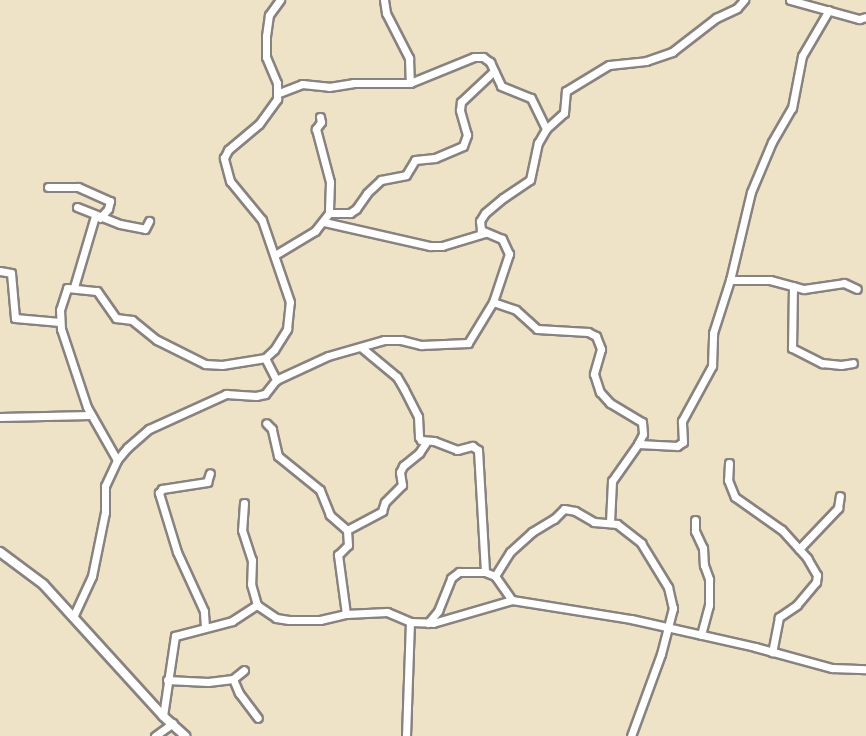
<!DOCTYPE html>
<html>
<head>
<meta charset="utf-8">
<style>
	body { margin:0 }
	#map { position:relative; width:866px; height:736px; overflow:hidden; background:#eee3c6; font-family:"Shantell Sans",sans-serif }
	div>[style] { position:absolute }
	.roads { filter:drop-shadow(2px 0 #888280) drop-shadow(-2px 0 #888280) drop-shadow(0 2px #888280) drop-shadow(0 -2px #888280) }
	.minor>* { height:7px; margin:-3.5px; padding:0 3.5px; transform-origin:3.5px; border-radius:3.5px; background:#fff }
	.tertiary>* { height:8px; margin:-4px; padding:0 4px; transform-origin:4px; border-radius:4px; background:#fff }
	span { translate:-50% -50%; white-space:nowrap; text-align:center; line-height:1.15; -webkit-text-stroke:6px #f6f6f2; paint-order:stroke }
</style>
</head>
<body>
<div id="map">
	<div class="roads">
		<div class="minor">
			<div style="left:384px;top:0;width:13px;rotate:81deg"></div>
			<div style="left:386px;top:13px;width:51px;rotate:62.9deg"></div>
			<div style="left:409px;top:58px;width:25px;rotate:88deg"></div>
			<div style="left:790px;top:0;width:72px;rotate:15.4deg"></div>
			<div style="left:859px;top:19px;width:7px;rotate:-16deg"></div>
			<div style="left:279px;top:93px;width:25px;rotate:-21deg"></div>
			<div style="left:302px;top:84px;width:27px;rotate:6deg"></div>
			<div style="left:329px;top:87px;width:24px;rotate:-9deg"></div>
			<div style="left:353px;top:83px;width:57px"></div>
			<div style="left:410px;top:83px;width:69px;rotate:-22.1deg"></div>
			<div style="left:474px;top:57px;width:9px"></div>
			<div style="left:483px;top:57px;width:9px;rotate:36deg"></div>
			<div style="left:490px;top:62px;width:26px;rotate:65deg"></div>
			<div style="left:501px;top:86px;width:32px;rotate:22deg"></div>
			<div style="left:531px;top:98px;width:34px;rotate:64deg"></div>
			<div style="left:320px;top:117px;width:5px;rotate:79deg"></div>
			<div style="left:321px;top:122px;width:9px;rotate:126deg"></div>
			<div style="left:316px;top:129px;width:55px;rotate:75.2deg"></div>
			<div style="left:330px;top:182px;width:31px;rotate:92deg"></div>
			<div style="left:48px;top:187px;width:30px"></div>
			<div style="left:78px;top:187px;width:35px;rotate:24deg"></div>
			<div style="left:110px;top:201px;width:8px;rotate:104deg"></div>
			<div style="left:108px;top:209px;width:12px;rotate:132deg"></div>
			<div style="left:77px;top:207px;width:46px;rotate:21.6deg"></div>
			<div style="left:120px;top:224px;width:25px;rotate:11deg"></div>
			<div style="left:145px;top:229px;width:9px;rotate:-63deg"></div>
			<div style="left:324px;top:222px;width:109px;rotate:12.8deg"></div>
			<div style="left:430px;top:246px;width:12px"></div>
			<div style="left:442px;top:246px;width:45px;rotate:-16.8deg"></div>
			<div style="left:275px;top:255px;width:47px;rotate:-31deg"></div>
			<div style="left:315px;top:231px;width:23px;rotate:-52deg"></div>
			<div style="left:329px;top:213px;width:21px"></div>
			<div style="left:350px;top:213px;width:7px;rotate:-34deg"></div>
			<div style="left:356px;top:209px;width:19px;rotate:-55deg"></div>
			<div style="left:367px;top:193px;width:19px;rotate:-43deg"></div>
			<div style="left:381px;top:180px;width:25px;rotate:-11deg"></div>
			<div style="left:406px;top:175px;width:17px;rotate:-59deg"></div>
			<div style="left:415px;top:160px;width:20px;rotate:-6deg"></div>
			<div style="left:435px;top:158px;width:30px;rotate:-23deg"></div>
			<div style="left:463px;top:146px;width:12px;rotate:-70deg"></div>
			<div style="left:467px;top:135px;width:26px;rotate:-106deg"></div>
			<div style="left:460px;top:110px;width:8px;rotate:-83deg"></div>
			<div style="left:461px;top:102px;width:45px;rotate:-43.2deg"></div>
			<div style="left:0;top:271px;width:11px;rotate:10deg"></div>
			<div style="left:11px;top:273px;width:45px;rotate:84.9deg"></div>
			<div style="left:15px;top:318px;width:45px;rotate:5.1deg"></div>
			<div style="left:730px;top:280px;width:40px"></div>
			<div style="left:770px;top:280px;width:35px;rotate:15deg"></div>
			<div style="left:804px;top:289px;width:40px;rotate:-8.5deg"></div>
			<div style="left:844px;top:283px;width:14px;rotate:25deg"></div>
			<div style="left:793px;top:286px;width:62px;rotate:90.9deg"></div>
			<div style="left:792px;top:348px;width:34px;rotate:27deg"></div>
			<div style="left:822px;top:363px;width:19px;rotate:6deg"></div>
			<div style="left:841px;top:365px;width:12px;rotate:-9deg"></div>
			<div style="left:74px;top:287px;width:74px;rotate:-73.5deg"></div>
			<div style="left:493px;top:302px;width:24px;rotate:19deg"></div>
			<div style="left:516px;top:310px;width:28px;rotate:42deg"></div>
			<div style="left:537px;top:329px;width:51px;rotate:3.4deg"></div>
			<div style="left:588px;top:332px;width:9px;rotate:27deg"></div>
			<div style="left:596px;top:336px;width:14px;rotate:69deg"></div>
			<div style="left:601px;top:349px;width:26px;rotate:106deg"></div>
			<div style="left:594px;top:374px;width:19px;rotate:72deg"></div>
			<div style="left:600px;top:392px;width:15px;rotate:48deg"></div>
			<div style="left:610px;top:403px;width:37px;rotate:31deg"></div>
			<div style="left:642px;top:422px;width:12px;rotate:85deg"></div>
			<div style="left:643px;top:434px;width:11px;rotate:117deg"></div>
			<div style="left:362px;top:348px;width:45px;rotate:39.6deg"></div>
			<div style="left:397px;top:377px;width:14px;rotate:60deg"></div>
			<div style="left:404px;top:389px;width:31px;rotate:63deg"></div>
			<div style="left:418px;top:417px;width:20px;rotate:87deg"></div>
			<div style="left:419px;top:437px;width:4px;rotate:56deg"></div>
			<div style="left:421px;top:440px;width:13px;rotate:4deg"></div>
			<div style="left:434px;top:441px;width:25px;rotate:21deg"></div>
			<div style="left:457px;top:450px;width:16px;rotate:-15deg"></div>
			<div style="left:472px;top:446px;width:7px;rotate:34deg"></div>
			<div style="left:478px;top:450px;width:122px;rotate:86.7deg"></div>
			<div style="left:265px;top:358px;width:25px;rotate:63deg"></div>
			<div style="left:0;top:417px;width:91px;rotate:-1.3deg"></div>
			<div style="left:117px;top:460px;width:16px;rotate:-50deg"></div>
			<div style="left:127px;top:448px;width:29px;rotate:-41deg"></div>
			<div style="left:149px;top:429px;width:85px;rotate:-24.4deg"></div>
			<div style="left:226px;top:394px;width:30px;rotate:4deg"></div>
			<div style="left:256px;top:396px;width:9px;rotate:-13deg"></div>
			<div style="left:265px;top:394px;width:18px;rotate:-52deg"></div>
			<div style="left:276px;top:380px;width:57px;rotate:-24.8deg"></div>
			<div style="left:328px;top:356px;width:58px;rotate:-15.9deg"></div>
			<div style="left:384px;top:340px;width:17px"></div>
			<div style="left:401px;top:340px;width:21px;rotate:14deg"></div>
			<div style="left:421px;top:345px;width:47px;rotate:-2.4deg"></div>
			<div style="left:468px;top:343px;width:48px;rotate:-58.6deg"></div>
			<div style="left:493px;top:302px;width:51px;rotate:-71.6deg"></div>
			<div style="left:509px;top:254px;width:17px;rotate:-115deg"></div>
			<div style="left:502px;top:239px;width:23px;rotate:-157deg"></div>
			<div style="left:481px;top:230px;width:9px;rotate:-96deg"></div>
			<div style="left:480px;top:221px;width:9px;rotate:-58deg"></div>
			<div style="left:485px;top:213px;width:23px;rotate:-40deg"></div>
			<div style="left:503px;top:198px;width:32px;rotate:-34deg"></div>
			<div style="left:530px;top:180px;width:38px;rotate:-78deg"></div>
			<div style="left:538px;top:143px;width:16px;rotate:-60deg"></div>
			<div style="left:546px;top:129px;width:24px;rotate:-42deg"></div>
			<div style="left:564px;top:113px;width:22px;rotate:-85deg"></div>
			<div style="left:566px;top:91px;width:50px;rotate:-31.2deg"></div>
			<div style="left:609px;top:65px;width:37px;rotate:-6deg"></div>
			<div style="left:646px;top:61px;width:28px;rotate:-19deg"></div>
			<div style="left:672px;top:52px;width:56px;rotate:-37.7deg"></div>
			<div style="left:716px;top:18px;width:23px;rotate:-25deg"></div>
			<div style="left:737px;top:8px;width:11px;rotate:-49deg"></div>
			<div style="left:729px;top:463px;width:17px;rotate:93deg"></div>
			<div style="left:728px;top:480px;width:18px;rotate:68deg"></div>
			<div style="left:735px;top:497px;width:57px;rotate:35.1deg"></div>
			<div style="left:782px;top:530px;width:38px;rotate:48deg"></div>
			<div style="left:807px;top:558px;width:20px;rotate:60deg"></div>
			<div style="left:817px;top:575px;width:7px;rotate:98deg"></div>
			<div style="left:816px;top:582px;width:30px;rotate:130deg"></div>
			<div style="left:797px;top:605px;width:22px;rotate:146deg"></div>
			<div style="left:779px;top:617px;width:36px;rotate:101deg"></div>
			<div style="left:244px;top:503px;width:27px;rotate:94deg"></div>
			<div style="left:242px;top:530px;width:32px;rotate:72deg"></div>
			<div style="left:252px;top:560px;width:24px;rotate:92deg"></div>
			<div style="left:251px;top:584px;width:22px;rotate:74deg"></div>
			<div style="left:695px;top:520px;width:11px;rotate:90deg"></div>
			<div style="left:695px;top:531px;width:19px;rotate:65deg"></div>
			<div style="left:703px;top:548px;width:17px;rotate:87deg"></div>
			<div style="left:704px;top:565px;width:15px;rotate:70deg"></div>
			<div style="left:709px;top:579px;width:26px;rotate:90deg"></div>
			<div style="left:709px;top:605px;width:31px;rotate:105deg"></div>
			<div style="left:610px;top:522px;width:41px;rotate:-87.2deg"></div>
			<div style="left:612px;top:481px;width:45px;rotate:-54.9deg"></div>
			<div style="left:638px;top:444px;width:39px;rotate:3deg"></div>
			<div style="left:677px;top:446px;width:7px;rotate:-34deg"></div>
			<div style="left:683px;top:442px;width:21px;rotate:-93deg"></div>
			<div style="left:682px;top:421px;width:63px;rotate:-61.4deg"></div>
			<div style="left:712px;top:366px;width:33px;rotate:-88deg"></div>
			<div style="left:713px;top:333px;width:56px;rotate:-72.2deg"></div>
			<div style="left:730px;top:280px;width:90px;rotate:-76.6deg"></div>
			<div style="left:751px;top:192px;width:54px;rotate:-67.2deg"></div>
			<div style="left:772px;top:142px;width:39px;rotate:-60deg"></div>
			<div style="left:792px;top:108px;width:53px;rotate:-79.1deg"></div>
			<div style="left:802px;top:56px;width:53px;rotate:-59.6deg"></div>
			<div style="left:347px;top:530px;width:40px;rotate:-28deg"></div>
			<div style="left:382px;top:511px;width:9px;rotate:-72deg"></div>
			<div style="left:385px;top:502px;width:24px;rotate:-45deg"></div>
			<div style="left:402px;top:485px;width:13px;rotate:-99deg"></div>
			<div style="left:400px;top:472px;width:7px;rotate:-63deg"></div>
			<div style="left:403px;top:466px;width:21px;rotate:-39deg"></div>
			<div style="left:419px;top:453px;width:14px;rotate:-56deg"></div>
			<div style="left:799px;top:549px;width:57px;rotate:-46.4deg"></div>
			<div style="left:838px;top:508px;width:12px;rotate:-81deg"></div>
			<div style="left:495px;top:576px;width:28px;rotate:-58deg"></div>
			<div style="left:510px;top:552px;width:30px;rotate:-42deg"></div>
			<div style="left:532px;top:532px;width:26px;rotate:-31deg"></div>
			<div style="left:554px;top:519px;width:14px;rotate:-45deg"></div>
			<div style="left:564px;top:509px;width:11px;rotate:10deg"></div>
			<div style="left:575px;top:511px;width:22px;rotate:30deg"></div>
			<div style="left:594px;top:522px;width:23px;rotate:5deg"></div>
			<div style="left:617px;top:524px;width:31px;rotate:38deg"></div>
			<div style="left:641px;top:543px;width:52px;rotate:58.5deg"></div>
			<div style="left:668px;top:587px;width:22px;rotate:77deg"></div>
			<div style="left:673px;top:608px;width:48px;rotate:104.6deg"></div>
			<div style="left:661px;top:654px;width:87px;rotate:110.1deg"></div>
			<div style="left:346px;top:614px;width:41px;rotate:-2.8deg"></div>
			<div style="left:387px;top:612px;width:25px;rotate:23deg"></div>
			<div style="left:410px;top:622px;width:23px;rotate:2deg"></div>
			<div style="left:433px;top:623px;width:82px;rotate:-16.2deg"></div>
			<div style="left:512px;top:600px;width:121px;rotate:9.1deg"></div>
			<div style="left:631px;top:619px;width:127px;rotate:12.7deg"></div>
			<div style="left:755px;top:647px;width:80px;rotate:15.3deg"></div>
			<div style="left:832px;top:668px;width:34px;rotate:2deg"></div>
			<div style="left:74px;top:615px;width:43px;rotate:-65.2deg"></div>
			<div style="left:92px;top:576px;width:65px;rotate:-78.5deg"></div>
			<div style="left:105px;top:512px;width:26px;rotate:-90deg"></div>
			<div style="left:105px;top:486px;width:29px;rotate:-65deg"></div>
			<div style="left:117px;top:460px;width:61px;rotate:-119.5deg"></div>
			<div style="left:87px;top:407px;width:82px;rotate:-108.4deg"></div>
			<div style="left:61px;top:329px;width:19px;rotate:-93deg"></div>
			<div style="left:60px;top:310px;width:23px;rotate:-72deg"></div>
			<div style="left:67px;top:288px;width:30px;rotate:6deg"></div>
			<div style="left:97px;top:291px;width:33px;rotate:55deg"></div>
			<div style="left:116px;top:318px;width:16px;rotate:7deg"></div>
			<div style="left:132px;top:320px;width:32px;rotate:39deg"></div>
			<div style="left:157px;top:340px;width:54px;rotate:26.6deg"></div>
			<div style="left:205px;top:364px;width:17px;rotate:3deg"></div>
			<div style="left:222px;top:365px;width:44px;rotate:-9.2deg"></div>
			<div style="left:265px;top:358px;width:12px;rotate:-42deg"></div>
			<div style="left:274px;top:350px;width:25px;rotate:-58deg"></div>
			<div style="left:287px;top:329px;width:27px;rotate:-84deg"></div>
			<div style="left:290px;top:302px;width:87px;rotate:-108.9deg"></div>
			<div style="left:262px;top:220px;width:50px;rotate:-129.4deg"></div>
			<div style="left:230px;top:181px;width:24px;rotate:-105deg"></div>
			<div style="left:224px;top:158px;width:9px;rotate:-63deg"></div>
			<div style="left:228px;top:150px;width:40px;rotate:-40deg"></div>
			<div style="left:259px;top:124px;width:31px;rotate:-54deg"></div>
			<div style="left:277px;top:99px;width:16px;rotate:-90deg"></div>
			<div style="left:277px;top:83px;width:28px;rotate:-113deg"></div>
			<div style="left:266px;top:57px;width:21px;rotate:-90deg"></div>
			<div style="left:266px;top:36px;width:21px;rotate:-82deg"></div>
			<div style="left:269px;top:15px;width:19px;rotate:-54deg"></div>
			<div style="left:428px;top:623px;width:16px;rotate:-50deg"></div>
			<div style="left:438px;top:611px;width:35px;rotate:-68deg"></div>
			<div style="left:451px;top:578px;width:10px;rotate:-37deg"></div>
			<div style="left:459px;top:572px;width:26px"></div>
			<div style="left:485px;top:572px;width:11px;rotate:22deg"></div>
			<div style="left:495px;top:576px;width:29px;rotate:55deg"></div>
			<div style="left:205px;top:627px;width:16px;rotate:-94deg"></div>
			<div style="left:204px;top:611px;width:65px;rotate:-114.6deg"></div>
			<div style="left:177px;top:552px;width:62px;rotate:-107deg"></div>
			<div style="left:159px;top:493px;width:5px;rotate:-53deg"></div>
			<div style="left:162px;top:489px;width:46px;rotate:-8.8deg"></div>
			<div style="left:207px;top:482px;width:9px;rotate:-72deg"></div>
			<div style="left:233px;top:679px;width:15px;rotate:67deg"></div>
			<div style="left:239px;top:693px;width:31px;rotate:53deg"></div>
			<div style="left:167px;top:680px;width:41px;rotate:2.8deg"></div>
			<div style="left:208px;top:682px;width:25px;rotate:-7deg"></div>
			<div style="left:233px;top:679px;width:14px;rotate:-39deg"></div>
			<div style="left:163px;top:716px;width:81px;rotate:-81.5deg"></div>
			<div style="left:175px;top:636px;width:59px;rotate:-14.7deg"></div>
			<div style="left:232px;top:621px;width:30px;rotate:-33deg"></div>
			<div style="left:257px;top:605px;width:23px;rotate:34deg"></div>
			<div style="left:276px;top:618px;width:13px;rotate:9deg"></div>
			<div style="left:289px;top:620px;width:31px"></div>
			<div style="left:320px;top:620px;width:27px;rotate:-13deg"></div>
			<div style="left:346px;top:614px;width:60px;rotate:-97.7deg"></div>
			<div style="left:338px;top:555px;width:14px;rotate:-45deg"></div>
			<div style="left:348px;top:545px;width:15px;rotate:-94deg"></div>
			<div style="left:347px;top:530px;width:23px;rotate:-139deg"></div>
			<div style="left:330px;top:515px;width:27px;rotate:-112deg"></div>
			<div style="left:320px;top:490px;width:54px;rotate:-141deg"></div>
			<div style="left:278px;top:456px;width:28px;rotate:-103deg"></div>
			<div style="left:272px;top:429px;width:8px;rotate:-135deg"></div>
			<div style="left:155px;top:736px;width:22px;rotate:-36deg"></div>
			<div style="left:406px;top:736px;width:114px;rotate:-88deg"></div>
		</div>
		<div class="tertiary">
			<div style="left:0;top:552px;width:54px;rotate:36.7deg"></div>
			<div style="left:43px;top:584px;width:178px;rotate:47.7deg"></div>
			<div style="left:163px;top:716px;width:30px;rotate:42deg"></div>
		</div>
	</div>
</div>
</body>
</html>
